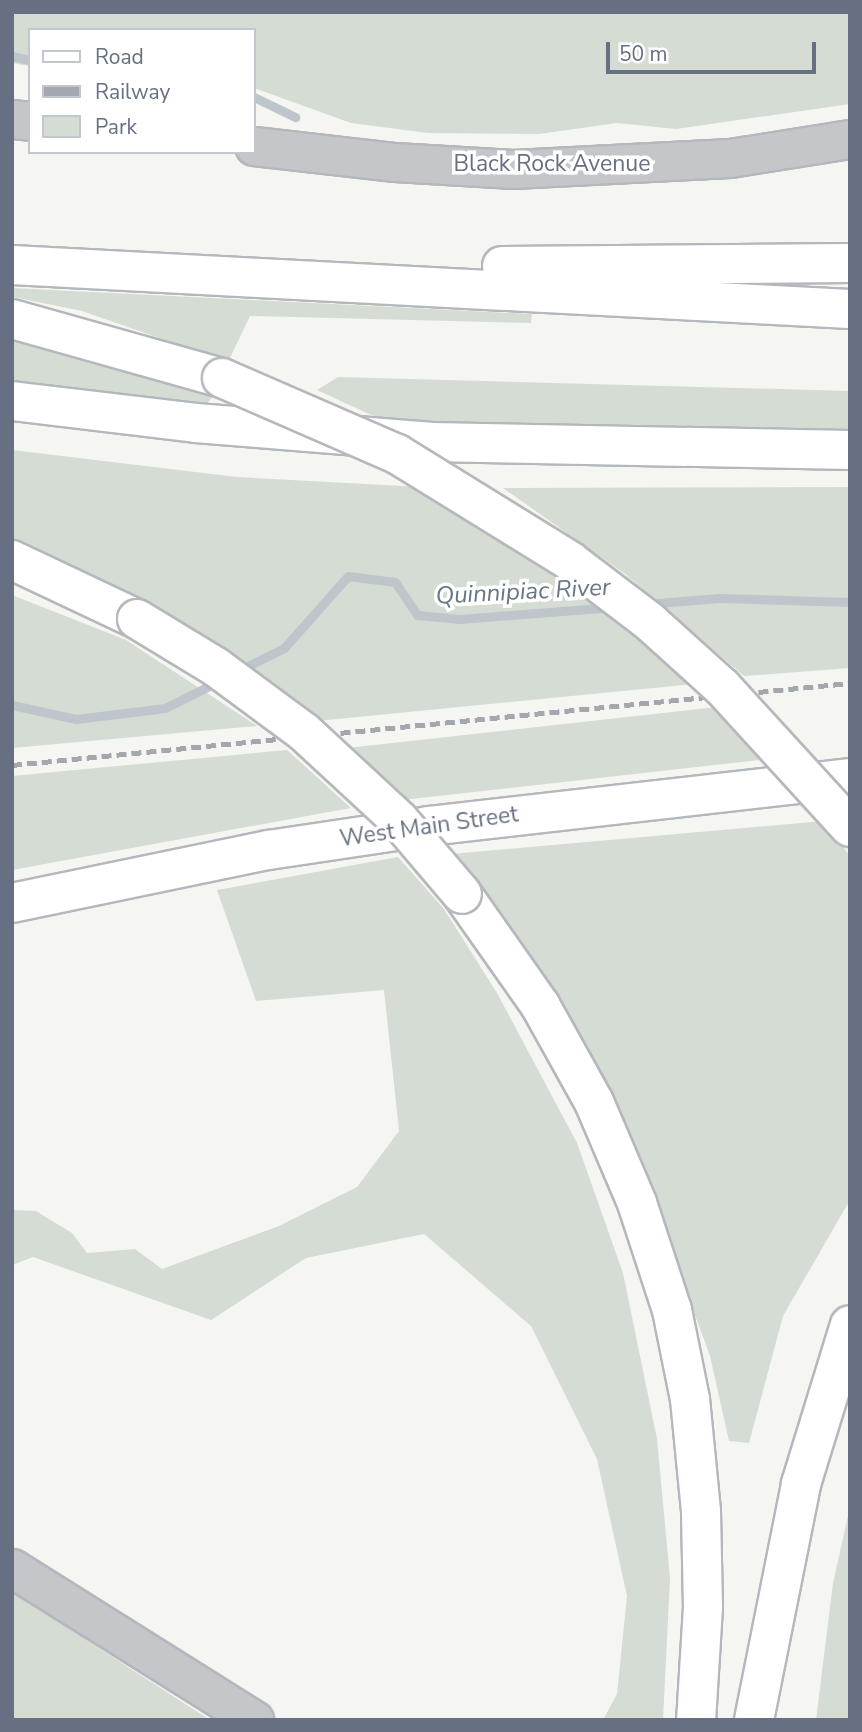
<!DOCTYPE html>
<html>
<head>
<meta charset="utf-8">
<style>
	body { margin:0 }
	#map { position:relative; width:862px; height:1732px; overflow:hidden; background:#f5f5f2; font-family:"Nunito Sans",sans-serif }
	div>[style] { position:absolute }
	.green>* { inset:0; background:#d5dcd3 }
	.stream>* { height:9px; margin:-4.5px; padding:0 4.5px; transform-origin:4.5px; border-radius:4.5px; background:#bec5cb }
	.roads { filter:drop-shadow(2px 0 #b4b7bc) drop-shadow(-2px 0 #b4b7bc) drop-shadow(0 2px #b4b7bc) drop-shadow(0 -2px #b4b7bc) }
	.minor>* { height:37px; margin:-18.5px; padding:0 18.5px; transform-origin:18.5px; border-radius:18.5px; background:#c4c6ca }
	.major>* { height:38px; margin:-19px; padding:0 19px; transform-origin:19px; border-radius:19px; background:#fff }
	.highway>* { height:38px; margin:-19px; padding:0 19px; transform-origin:19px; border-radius:19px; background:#fff }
	.rail>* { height:5px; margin-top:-2.5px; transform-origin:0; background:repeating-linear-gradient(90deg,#a4a8ae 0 10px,transparent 0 15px) }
	.bridges { filter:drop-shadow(2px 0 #b6b8bc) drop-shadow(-2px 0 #b6b8bc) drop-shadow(0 2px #b6b8bc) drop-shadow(0 -2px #b6b8bc) }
	.highway-bridge>* { height:38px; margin:-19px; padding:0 19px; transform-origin:19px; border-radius:19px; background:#fff }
	span { translate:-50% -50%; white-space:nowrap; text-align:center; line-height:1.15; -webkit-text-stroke:7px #fff; paint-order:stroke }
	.street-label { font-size:23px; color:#667082 }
	.water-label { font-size:24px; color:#677785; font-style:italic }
	.frame { position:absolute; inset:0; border:14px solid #667082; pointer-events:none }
	.legend { position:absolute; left:28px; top:28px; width:228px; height:126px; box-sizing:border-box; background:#fff; border:2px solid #c2c6cd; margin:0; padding:9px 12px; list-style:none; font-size:21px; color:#667082 }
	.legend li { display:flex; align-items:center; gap:14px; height:35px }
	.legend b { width:35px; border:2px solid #c2c6cd }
	.scale { position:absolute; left:606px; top:42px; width:210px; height:32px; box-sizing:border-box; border:4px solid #667082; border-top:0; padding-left:9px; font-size:21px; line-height:24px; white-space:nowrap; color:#667082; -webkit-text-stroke:5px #fff; paint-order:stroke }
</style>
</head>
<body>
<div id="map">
	<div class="green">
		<div style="clip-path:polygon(12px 12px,850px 12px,850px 104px,676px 129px,617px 123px,539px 134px,428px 133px,351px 123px,254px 88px,254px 30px,30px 30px,30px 66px,12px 63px)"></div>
		<div style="clip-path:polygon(12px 288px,532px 314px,531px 323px,250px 316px,228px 362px,82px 311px,13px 297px)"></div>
		<div style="clip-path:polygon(12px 338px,216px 394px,206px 404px,12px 386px)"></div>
		<div style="clip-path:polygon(338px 377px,850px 391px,850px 429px,382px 420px,317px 390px)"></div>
		<div style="clip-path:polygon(12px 450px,237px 477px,422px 487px,523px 549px,647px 642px,694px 684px,317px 721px,12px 542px)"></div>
		<div style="clip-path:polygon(850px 487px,850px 668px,744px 676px,625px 574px,503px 488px)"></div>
		<div style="clip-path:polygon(12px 595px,126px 640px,257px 726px,12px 748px)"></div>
		<div style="clip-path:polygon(717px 707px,768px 759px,402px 800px,347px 748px)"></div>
		<div style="clip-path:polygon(287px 750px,351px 808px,12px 870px,12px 776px)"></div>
		<div style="clip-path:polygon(823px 821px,850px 856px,850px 1200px,783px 1316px,749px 1443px,729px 1441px,710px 1356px,626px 1127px,552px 992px,451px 854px)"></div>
		<div style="clip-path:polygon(398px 857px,444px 909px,497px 993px,577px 1143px,623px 1273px,657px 1439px,670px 1578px,663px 1720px,603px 1720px,617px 1694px,627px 1596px,597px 1459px,531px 1326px,424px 1234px,306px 1258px,211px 1320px,33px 1257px,12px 1265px,12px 1210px,36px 1211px,72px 1233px,87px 1253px,135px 1249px,162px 1269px,279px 1226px,357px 1187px,399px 1131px,384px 990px,256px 1001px,217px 890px)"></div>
		<div style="clip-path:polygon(850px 1507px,850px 1720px,816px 1720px,833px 1583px)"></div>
		<div style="clip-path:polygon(12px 1592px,210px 1720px,12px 1720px)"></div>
	</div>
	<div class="stream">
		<div style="left:12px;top:56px;width:18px;rotate:13deg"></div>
		<div style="left:254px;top:97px;width:46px;rotate:26deg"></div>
		<div style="left:646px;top:604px;width:73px;rotate:-4.7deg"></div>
		<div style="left:719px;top:598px;width:131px;rotate:1.7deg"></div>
		<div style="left:238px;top:671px;width:51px;rotate:-26.6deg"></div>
		<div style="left:284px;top:648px;width:96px;rotate:-48.4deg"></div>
		<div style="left:348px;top:576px;width:47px;rotate:7.3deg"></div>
		<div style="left:395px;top:582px;width:40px;rotate:56deg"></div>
		<div style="left:417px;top:615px;width:43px;rotate:5.3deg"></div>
		<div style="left:460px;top:619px;width:151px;rotate:-4.5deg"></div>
		<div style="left:12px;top:705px;width:66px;rotate:12.3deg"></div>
		<div style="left:76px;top:719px;width:90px;rotate:-7deg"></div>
		<div style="left:165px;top:708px;width:60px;rotate:-26.6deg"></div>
	</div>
	<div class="roads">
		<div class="minor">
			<div style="left:12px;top:119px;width:18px;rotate:6deg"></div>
			<div style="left:254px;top:146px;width:142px;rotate:6.5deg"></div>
			<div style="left:395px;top:162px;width:118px;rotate:3.4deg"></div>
			<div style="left:513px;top:169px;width:217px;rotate:-2.9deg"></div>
			<div style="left:730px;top:158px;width:121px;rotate:-9deg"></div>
			<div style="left:12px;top:1568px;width:286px;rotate:32.1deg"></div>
		</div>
		<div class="major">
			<div style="left:12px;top:903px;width:262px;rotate:-11.7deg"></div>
			<div style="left:269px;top:850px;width:162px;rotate:-8.5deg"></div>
			<div style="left:429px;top:826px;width:424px;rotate:-6.5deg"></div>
		</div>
		<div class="highway">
			<div style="left:12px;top:265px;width:839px;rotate:3.01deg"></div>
			<div style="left:502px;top:266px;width:348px;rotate:-0.5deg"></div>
			<div style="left:12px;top:319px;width:218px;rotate:15.7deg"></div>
			<div style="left:12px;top:401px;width:185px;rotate:6.8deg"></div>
			<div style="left:196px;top:423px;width:237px;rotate:4.6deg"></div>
			<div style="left:432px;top:442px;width:418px;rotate:1.1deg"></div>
			<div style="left:12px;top:560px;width:138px;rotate:25.3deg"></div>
			<div style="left:462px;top:894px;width:136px;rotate:54.9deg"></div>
			<div style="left:540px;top:1005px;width:111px;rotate:60.9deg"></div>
			<div style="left:594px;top:1102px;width:110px;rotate:66.9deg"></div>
			<div style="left:637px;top:1203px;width:113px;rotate:71.9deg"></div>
			<div style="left:672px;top:1310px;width:91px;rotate:78.6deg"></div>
			<div style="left:690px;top:1399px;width:114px;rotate:84.4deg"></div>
			<div style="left:701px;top:1512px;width:95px;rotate:88.8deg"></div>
			<div style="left:703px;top:1607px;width:113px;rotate:93.5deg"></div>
			<div style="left:754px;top:1720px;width:241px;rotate:-78.7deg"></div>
			<div style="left:801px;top:1484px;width:166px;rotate:-72.9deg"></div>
		</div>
	</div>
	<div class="rail">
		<div style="left:12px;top:765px;width:842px;rotate:-5.59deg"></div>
	</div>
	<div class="bridges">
		<div class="highway-bridge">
			<div style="left:222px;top:378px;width:191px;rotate:23.5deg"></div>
			<div style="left:397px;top:454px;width:203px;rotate:31.7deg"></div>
			<div style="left:570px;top:561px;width:101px;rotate:37.3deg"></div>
			<div style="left:650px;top:622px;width:98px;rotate:42.1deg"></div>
			<div style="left:723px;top:688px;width:188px;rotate:47.6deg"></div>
			<div style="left:137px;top:619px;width:92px;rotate:31.3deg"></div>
			<div style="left:216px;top:667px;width:109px;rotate:36.5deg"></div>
			<div style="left:304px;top:732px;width:129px;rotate:42.8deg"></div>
			<div style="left:399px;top:820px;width:97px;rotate:49.6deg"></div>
		</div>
	</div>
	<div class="street-label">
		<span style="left:552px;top:164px">Black Rock Avenue</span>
		<span style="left:429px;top:827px;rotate:-8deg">West Main Street</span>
	</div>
	<div class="water-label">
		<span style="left:523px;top:592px;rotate:-3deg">Quinnipiac River</span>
	</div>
	<div class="frame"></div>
	<ul class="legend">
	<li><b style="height:9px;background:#fff"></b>Road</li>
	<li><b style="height:9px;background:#a4a8ae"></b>Railway</li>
	<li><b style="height:19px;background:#d5dcd3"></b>Park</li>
	</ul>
	<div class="scale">50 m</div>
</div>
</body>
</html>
